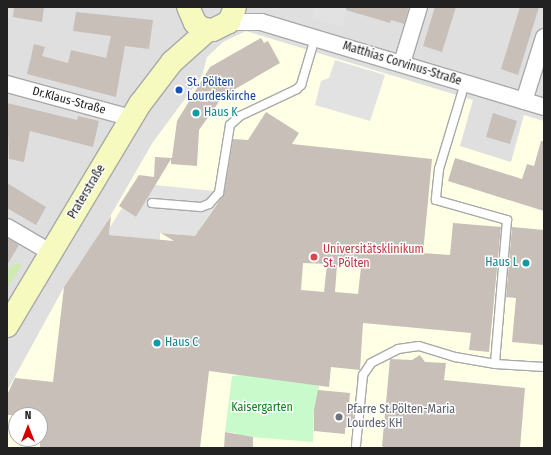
<!DOCTYPE html>
<html>
<head>
<meta charset="utf-8">
<style>
	body { margin:0 }
	#map { position:relative; width:551px; height:455px; overflow:hidden; background:#f2efe9; font-family:"Fira Sans Condensed",sans-serif }
	div>[style] { position:absolute }
	.residential>* { inset:0; background:#e0dfdf }
	.education>* { inset:0; background:#ffffe5 }
	.grass>* { inset:0; background:#cdebb0 }
	.park>* { inset:0; background:#c8facc }
	.parking>* { inset:0; background:#e2e2e2 }
	.building>* { inset:0; background:#c7bfb8 }
	.roads { filter:drop-shadow(1px 0 #a9a9a9) drop-shadow(-1px 0 #a9a9a9) drop-shadow(0 1px #a9a9a9) drop-shadow(0 -1px #a9a9a9) }
	.lane>* { height:8px; margin:-4px; padding:0 4px; transform-origin:4px; border-radius:4px; background:#fff }
	.street>* { height:16px; margin:-8px; padding:0 8px; transform-origin:8px; border-radius:8px; background:#fff }
	.secondary>* { height:22px; margin:-11px; padding:0 11px; transform-origin:11px; border-radius:11px; background:#f7fabf }
	.dots>* { width:11px; height:11px; translate:-50% -50%; box-sizing:border-box; border:2px solid #fff; border-radius:50% }
	span { translate:-50% -50%; white-space:nowrap; text-align:center; line-height:1.15; -webkit-text-stroke:3px #fff; paint-order:stroke }
	.street-label { font-size:12px; color:#222 }
	.transit-label { font-size:12px; color:#164399 }
	.left { translate:0 -50%; text-align:left }
	.culture-label { font-size:12px; color:#0d838f }
	.right { translate:-100% -50%; text-align:right }
	.health-label { font-size:12px; color:#be3a42 }
	.park-label { font-size:12px; color:#0c8416 }
	.worship-label { font-size:12px; color:#5b616d }
	.frame { position:absolute; inset:0; border:8px solid #222; pointer-events:none }
	.north { position:absolute; left:8px; top:407px; width:40px; height:40px; box-sizing:border-box; background:#fff; border:1px solid #a7a7a7; border-radius:50%; rotate:0deg; font-size:11px; font-weight:700; line-height:16px; text-align:center; color:#222 }
	.north::after { content:''; display:block; margin:auto; width:14px; height:18px; background:#d40000; clip-path:polygon(50% 0,100% 100%,50% 72%,0 100%) }
</style>
</head>
<body>
<div id="map">
	<div class="residential">
		<div style="clip-path:polygon(evenodd,7px 7px,544px 7px,544px 448px,7px 448px,7px 7px,16px 415px,40px 415px,40px 439px,16px 439px,16px 415px)"></div>
	</div>
	<div class="education">
		<div style="clip-path:polygon(evenodd,246px 31px,473px 100px,460px 146px,511px 162px,524px 115px,544px 121px,544px 448px,7px 448px,7px 391px,64px 287px,104px 227px,153px 142px,202px 76px,207px 57px,223px 42px,246px 31px,16px 415px,40px 415px,40px 439px,16px 439px,16px 415px)"></div>
	</div>
	<div class="grass">
		<div style="clip-path:polygon(114px 123px,116px 131px,78px 192px,57px 218px)"></div>
		<div style="clip-path:polygon(19px 262px,21px 266px,7px 289px,7px 272px,10px 267px)"></div>
	</div>
	<div class="park">
		<div style="clip-path:polygon(243px 375px,316px 384px,319px 386px,317px 409px,314px 410px,313px 442px,237px 436px,236px 433px,225px 432px,232px 376px)"></div>
	</div>
	<div class="parking">
		<div style="clip-path:polygon(315px 7px,348px 7px,342px 27px,311px 18px)"></div>
		<div style="clip-path:polygon(335px 60px,385px 75px,370px 121px,315px 105px,321px 81px,329px 78px)"></div>
		<div style="clip-path:polygon(155px 185px,224px 192px,201px 227px,198px 244px,178px 234px,160px 233px,160px 240px,109px 235px,110px 227px,122px 208px,136px 217px)"></div>
	</div>
	<div class="building">
		<div style="clip-path:polygon(14px 7px,44px 7px,42px 22px,13px 17px)"></div>
		<div style="clip-path:polygon(346px 7px,409px 7px,404px 24px,391px 20px,390px 23px,346px 10px)"></div>
		<div style="clip-path:polygon(435px 7px,456px 7px,442px 52px,423px 46px)"></div>
		<div style="clip-path:polygon(520px 7px,539px 7px,518px 75px,501px 69px)"></div>
		<div style="clip-path:polygon(76px 12px,153px 20px,149px 49px,125px 46px,116px 97px,27px 74px,34px 44px,45px 47px,42px 56px,68px 63px,71px 50px,106px 58px,111px 36px,73px 31px)"></div>
		<div style="clip-path:polygon(261px 38px,264px 43px,268px 41px,280px 63px,223px 96px,199px 130px,197px 166px,171px 164px,171px 159px,136px 217px,119px 206px,139px 175px,154px 177px,155px 157px,172px 158px,177px 121px,210px 67px)"></div>
		<div style="clip-path:polygon(7px 103px,77px 120px,78px 116px,99px 121px,93px 147px,30px 131px,24px 162px,9px 159px)"></div>
		<div style="clip-path:polygon(evenodd,266px 112px,299px 133px,292px 144px,432px 159px,423px 253px,450px 255px,453px 223px,501px 227px,489px 352px,469px 350px,471px 333px,363px 323px,360px 370px,331px 367px,329px 387px,209px 371px,200px 448px,40px 448px,40px 415px,7px 415px,7px 395px,15px 378px,53px 382px,64px 287px,111px 216px,109px 235px,174px 241px,161px 233px,195px 236px,224px 194px,233px 139px,248px 140px,266px 112px,303px 263px,327px 264px,324px 292px,301px 290px,303px 263px,266px 112px,337px 265px,361px 267px,358px 294px,335px 292px,337px 265px)"></div>
		<div style="clip-path:polygon(493px 113px,517px 121px,510px 144px,486px 137px)"></div>
		<div style="clip-path:polygon(541px 141px,544px 141px,544px 211px,448px 181px,455px 158px,522px 179px,527px 164px,534px 166px)"></div>
		<div style="clip-path:polygon(7px 183px,46px 207px,36px 225px,7px 208px)"></div>
		<div style="clip-path:polygon(512px 227px,544px 230px,544px 345px,512px 342px,516px 298px,506px 297px)"></div>
		<div style="clip-path:polygon(7px 238px,19px 245px,7px 265px)"></div>
		<div style="clip-path:polygon(420px 355px,425px 362px,446px 363px,444px 380px,525px 388px,520px 448px,385px 448px,382px 446px,390px 359px,412px 360px)"></div>
		<div style="clip-path:polygon(318px 390px,350px 393px,349px 405px,354px 408px,352px 426px,345px 428px,345px 434px,314px 431px,314px 410px)"></div>
		<div style="clip-path:polygon(225px 432px,253px 437px,253px 448px,224px 448px)"></div>
	</div>
	<div class="roads">
		<div class="lane">
			<div style="left:465px;top:83px;width:90px;rotate:106.8deg"></div>
			<div style="left:439px;top:169px;width:31px;rotate:96deg"></div>
			<div style="left:436px;top:200px;width:74px;rotate:15.7deg"></div>
			<div style="left:507px;top:220px;width:144px;rotate:94.8deg"></div>
			<div style="left:152px;top:203px;width:49px;rotate:4.7deg"></div>
			<div style="left:201px;top:207px;width:9px;rotate:-21deg"></div>
			<div style="left:209px;top:204px;width:15px;rotate:-48deg"></div>
			<div style="left:219px;top:193px;width:69px;rotate:-80.8deg"></div>
			<div style="left:230px;top:125px;width:13px;rotate:-42deg"></div>
			<div style="left:240px;top:116px;width:63px;rotate:-25.3deg"></div>
			<div style="left:297px;top:89px;width:6px;rotate:-45deg"></div>
			<div style="left:301px;top:85px;width:49px;rotate:-73.4deg"></div>
			<div style="left:356px;top:445px;width:70px;rotate:-84.3deg"></div>
			<div style="left:363px;top:375px;width:14px;rotate:-56deg"></div>
			<div style="left:371px;top:363px;width:30px;rotate:-27deg"></div>
			<div style="left:398px;top:349px;width:21px;rotate:-8deg"></div>
			<div style="left:419px;top:346px;width:38px;rotate:17deg"></div>
			<div style="left:455px;top:357px;width:41px;rotate:9.9deg"></div>
			<div style="left:495px;top:364px;width:49px;rotate:3.5deg"></div>
		</div>
		<div class="street">
			<div style="left:229px;top:22px;width:32px"></div>
			<div style="left:261px;top:22px;width:295px;rotate:16.7deg"></div>
			<div style="left:402px;top:63px;width:59px;rotate:-73.1deg"></div>
			<div style="left:7px;top:84px;width:129px;rotate:15.3deg"></div>
			<div style="left:524px;top:101px;width:67px;rotate:-72.6deg"></div>
			<div style="left:7px;top:227px;width:50px;rotate:30.2deg"></div>
		</div>
		<div class="secondary">
			<div style="left:188px;top:7px;width:17px;rotate:66deg"></div>
			<div style="left:195px;top:23px;width:10px;rotate:37deg"></div>
			<div style="left:203px;top:29px;width:10px;rotate:6deg"></div>
			<div style="left:213px;top:30px;width:18px;rotate:-27deg"></div>
			<div style="left:229px;top:22px;width:16px;rotate:-68deg"></div>
			<div style="left:7px;top:326px;width:259px;rotate:-59.1deg"></div>
			<div style="left:140px;top:104px;width:53px;rotate:-52.7deg"></div>
			<div style="left:172px;top:62px;width:48px;rotate:-41.6deg"></div>
		</div>
	</div>
	<div class="dots">
		<div style="left:179px;top:90px;background:#1a4fb4"></div>
		<div style="left:196px;top:113px;background:#0f9aa8"></div>
		<div style="left:314px;top:257px;background:#e0444e"></div>
		<div style="left:526px;top:263px;background:#0f9aa8"></div>
		<div style="left:157px;top:343px;background:#0f9aa8"></div>
		<div style="left:339px;top:417px;background:#6b7280"></div>
	</div>
	<div class="street-label">
		<span style="left:402px;top:64px;rotate:17deg">Matthias Corvinus-Straße</span>
		<span style="left:69px;top:101px;rotate:15deg">Dr.Klaus-Straße</span>
		<span style="left:87px;top:192px;rotate:-59deg">Praterstraße</span>
	</div>
	<div class="transit-label">
		<span class="left" style="left:187px;top:90px">St. Pölten<br>Lourdeskirche</span>
	</div>
	<div class="culture-label">
		<span class="left" style="left:204px;top:113px">Haus K</span>
		<span class="right" style="left:518px;top:263px">Haus L</span>
		<span class="left" style="left:165px;top:343px">Haus C</span>
	</div>
	<div class="health-label">
		<span class="left" style="left:323px;top:257px">Universitätsklinikum<br>St. Pölten</span>
	</div>
	<div class="park-label">
		<span style="left:262px;top:408px">Kaisergarten</span>
	</div>
	<div class="worship-label">
		<span class="left" style="left:347px;top:417px">Pfarre St.Pölten-Maria<br>Lourdes KH</span>
	</div>
	<div class="frame"></div>
	<div class="north">N</div>
</div>
</body>
</html>
